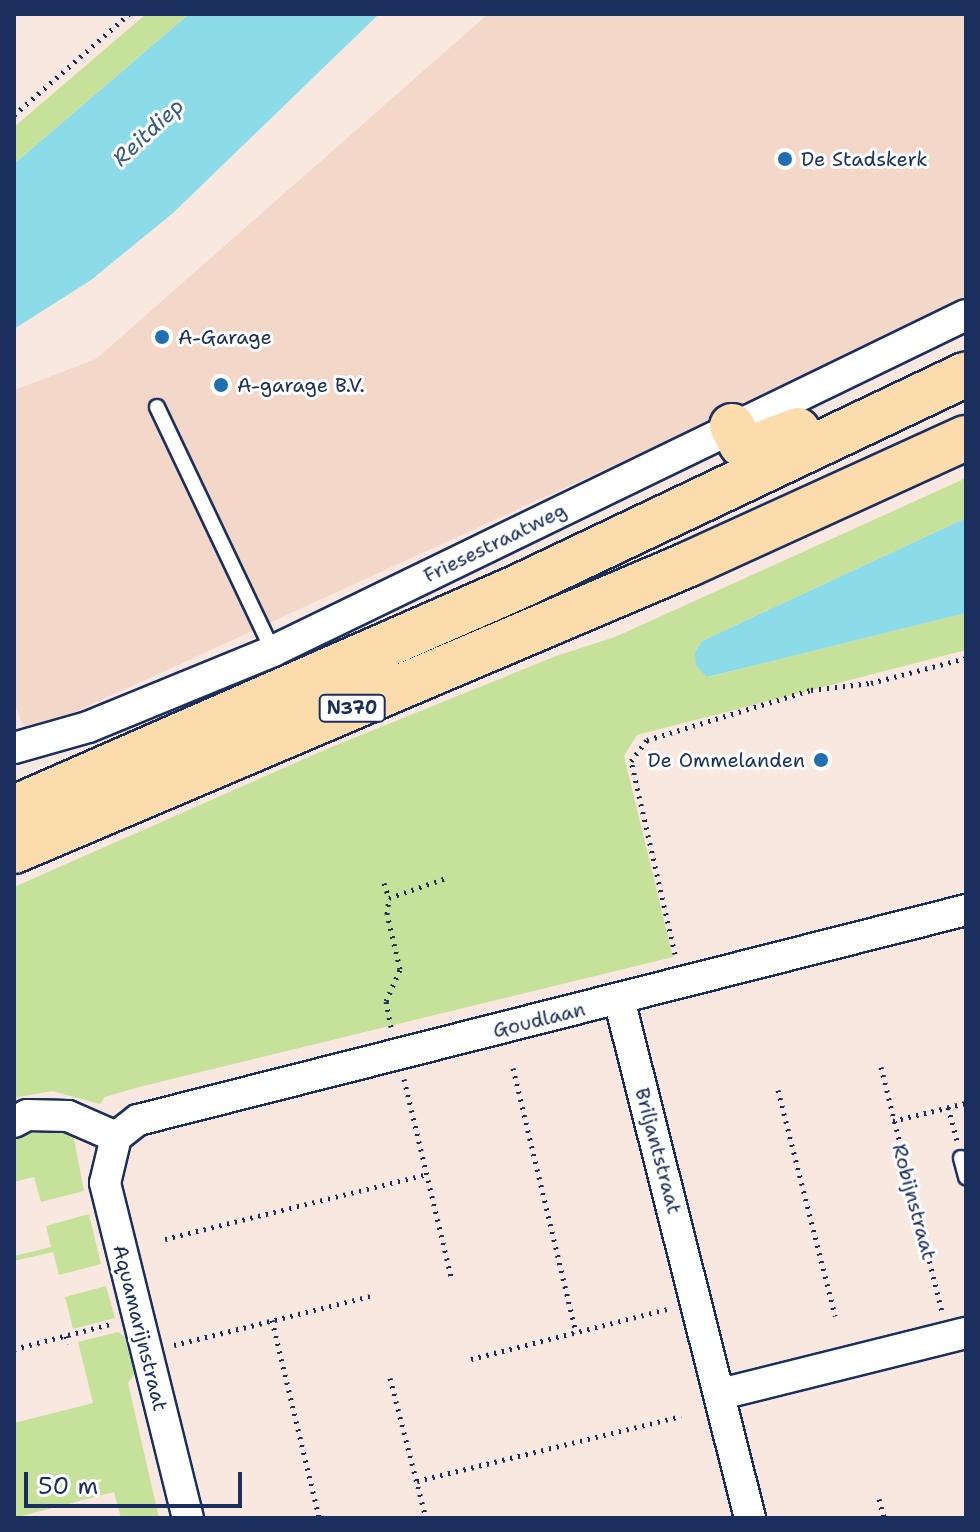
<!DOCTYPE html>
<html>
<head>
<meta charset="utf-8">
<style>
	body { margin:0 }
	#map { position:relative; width:980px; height:1532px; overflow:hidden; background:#f8e8e0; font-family:"Shantell Sans",sans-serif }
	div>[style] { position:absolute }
	.built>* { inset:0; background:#f3d8ca }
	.green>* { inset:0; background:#c6e29a }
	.water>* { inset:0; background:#8cdbe9 }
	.path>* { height:5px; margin-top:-2.5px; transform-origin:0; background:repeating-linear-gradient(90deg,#1b2f5e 0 2px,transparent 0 8px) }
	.roads { filter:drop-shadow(2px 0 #1b2f5e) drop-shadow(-2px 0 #1b2f5e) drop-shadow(0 2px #1b2f5e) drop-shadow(0 -2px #1b2f5e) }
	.lane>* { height:14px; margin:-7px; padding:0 7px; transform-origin:7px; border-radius:7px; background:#fff }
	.street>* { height:30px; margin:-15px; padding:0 15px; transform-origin:15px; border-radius:15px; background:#fff }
	.highway>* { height:44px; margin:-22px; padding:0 22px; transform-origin:22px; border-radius:22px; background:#fcdcac }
	.dots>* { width:22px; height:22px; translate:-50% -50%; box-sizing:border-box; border:4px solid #fff; border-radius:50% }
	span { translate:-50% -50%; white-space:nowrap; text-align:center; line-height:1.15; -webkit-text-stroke:6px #fff; paint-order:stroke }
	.shield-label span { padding:2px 6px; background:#fff; border:2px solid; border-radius:6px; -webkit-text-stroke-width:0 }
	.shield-label { font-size:18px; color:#1b2f5e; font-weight:700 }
	.poi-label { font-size:20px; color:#1b2f5e }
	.left { translate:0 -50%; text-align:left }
	.right { translate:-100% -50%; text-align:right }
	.street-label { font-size:20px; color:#1b2f5e }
	.water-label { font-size:22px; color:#375a81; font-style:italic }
	.frame { position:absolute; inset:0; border:16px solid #1b2f5e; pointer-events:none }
	.scale { position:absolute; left:24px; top:1472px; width:218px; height:36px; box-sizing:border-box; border:4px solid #1b2f5e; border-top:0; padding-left:10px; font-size:24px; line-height:28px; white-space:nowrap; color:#1b2f5e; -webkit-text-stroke:6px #fff; paint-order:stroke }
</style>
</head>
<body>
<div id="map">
	<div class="built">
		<div style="clip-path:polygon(488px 14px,966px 14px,966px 304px,27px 734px,14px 703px,14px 390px,96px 359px)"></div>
	</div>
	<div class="green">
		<div style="clip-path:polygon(146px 14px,189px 14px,14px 164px,14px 127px)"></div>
		<div style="clip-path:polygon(966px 478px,966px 518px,702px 641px,695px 652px,708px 677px,966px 613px,966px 650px,637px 735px,624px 756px,673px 957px,139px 1087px,105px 1097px,100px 1104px,52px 1091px,14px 1098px,14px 887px,329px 748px,556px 656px,615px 637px)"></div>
		<div style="clip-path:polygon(51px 1126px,73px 1134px,84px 1191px,41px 1202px,34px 1177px,14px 1182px,14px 1136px)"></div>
		<div style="clip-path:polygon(89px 1214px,101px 1264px,59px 1275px,53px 1252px,14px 1261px,14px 1256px,51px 1247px,46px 1226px)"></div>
		<div style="clip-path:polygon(106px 1286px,115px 1318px,73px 1329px,65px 1297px)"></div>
		<div style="clip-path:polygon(118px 1332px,124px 1336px,135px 1374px,128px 1383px,159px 1518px,121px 1518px,114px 1492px,14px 1518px,14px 1423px,93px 1403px,78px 1342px)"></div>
	</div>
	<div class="water">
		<div style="clip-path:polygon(189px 14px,379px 14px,173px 213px,91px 280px,14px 329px,14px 164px)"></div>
		<div style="clip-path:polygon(966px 518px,966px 613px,707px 677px,696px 666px,695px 652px,702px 641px)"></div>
	</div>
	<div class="path">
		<div style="left:14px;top:115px;width:153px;rotate:-41.3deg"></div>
		<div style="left:384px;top:883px;width:16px;rotate:72deg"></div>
		<div style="left:675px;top:954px;width:198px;rotate:-102.8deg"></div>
		<div style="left:631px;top:761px;width:26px;rotate:-53deg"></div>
		<div style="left:647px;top:740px;width:171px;rotate:-17deg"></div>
		<div style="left:811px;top:690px;width:60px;rotate:-6.7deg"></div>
		<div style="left:871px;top:683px;width:98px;rotate:-14.7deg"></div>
		<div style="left:391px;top:1027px;width:26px;rotate:-101deg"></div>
		<div style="left:386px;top:1001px;width:35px;rotate:-66deg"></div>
		<div style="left:400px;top:969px;width:57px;rotate:-103.3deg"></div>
		<div style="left:387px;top:914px;width:16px;rotate:-83deg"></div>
		<div style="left:389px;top:898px;width:60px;rotate:-19.3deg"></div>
		<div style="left:881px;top:1067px;width:252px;rotate:76deg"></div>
		<div style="left:513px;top:1068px;width:272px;rotate:76.6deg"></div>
		<div style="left:404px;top:1079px;width:204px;rotate:76.6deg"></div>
		<div style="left:778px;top:1090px;width:233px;rotate:75.8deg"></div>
		<div style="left:948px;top:1107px;width:35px;rotate:75deg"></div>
		<div style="left:893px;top:1121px;width:75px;rotate:-13.9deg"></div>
		<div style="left:165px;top:1239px;width:270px;rotate:-13.9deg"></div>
		<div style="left:272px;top:1320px;width:204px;rotate:76.6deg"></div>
		<div style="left:66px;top:1336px;width:8px;rotate:76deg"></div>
		<div style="left:174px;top:1345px;width:203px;rotate:-14deg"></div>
		<div style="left:14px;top:1349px;width:99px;rotate:-14.6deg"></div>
		<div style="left:471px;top:1359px;width:202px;rotate:-14.3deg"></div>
		<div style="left:390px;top:1378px;width:145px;rotate:75.6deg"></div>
		<div style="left:417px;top:1481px;width:272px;rotate:-13.8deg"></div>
		<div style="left:879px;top:1499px;width:20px;rotate:75deg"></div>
	</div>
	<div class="roads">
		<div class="lane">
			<div style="left:157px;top:407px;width:270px;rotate:64.6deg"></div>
			<div style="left:961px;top:1158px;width:20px;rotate:75deg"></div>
		</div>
		<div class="street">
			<div style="left:14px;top:748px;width:77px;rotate:-15.8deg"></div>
			<div style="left:88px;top:727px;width:200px;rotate:-22.3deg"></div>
			<div style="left:273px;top:651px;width:770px;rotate:-25.87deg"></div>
			<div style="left:619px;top:999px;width:535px;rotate:75.83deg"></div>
			<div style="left:14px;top:1122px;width:15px;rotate:-28deg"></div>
			<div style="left:27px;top:1115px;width:41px;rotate:1.4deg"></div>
			<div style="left:68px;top:1116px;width:52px;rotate:23.6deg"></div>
			<div style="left:116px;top:1137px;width:28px;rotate:-38deg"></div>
			<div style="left:138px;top:1120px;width:854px;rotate:-14.23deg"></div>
			<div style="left:116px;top:1137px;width:47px;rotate:103.4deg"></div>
			<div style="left:105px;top:1183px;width:345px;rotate:76.1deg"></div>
			<div style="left:721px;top:1394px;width:252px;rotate:-14deg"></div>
		</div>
		<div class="highway">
			<div style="left:732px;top:426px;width:20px;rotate:63deg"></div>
			<div style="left:741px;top:444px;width:11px;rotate:22deg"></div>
			<div style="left:751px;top:448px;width:50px;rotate:-21deg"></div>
			<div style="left:14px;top:808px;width:548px;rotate:-23.67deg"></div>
			<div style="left:516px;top:588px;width:498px;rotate:-25.4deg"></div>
			<div style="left:14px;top:851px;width:733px;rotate:-23.03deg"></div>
			<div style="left:689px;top:564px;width:304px;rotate:-24.5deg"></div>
		</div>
	</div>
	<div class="dots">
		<div style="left:785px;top:159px;background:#1f6fb2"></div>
		<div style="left:162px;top:337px;background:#1f6fb2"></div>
		<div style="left:221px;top:385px;background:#1f6fb2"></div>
		<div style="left:821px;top:760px;background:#1f6fb2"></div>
	</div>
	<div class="shield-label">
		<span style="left:352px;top:708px">N370</span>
	</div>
	<div class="poi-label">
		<span class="left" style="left:801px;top:159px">De Stadskerk</span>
		<span class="left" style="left:178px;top:337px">A-Garage</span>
		<span class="left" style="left:237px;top:385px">A-garage B.V.</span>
		<span class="right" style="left:805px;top:760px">De Ommelanden</span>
	</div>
	<div class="street-label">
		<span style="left:495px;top:543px;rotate:-26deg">Friesestraatweg</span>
		<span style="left:539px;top:1020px;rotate:-14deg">Goudlaan</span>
		<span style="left:658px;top:1151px;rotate:75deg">Briljantstraat</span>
		<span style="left:914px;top:1202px;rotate:75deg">Robijnstraat</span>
		<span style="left:140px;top:1328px;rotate:76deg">Aquamarijnstraat</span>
	</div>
	<div class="water-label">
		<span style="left:148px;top:132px;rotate:-43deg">Reitdiep</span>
	</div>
	<div class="frame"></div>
	<div class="scale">50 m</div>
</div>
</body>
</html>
